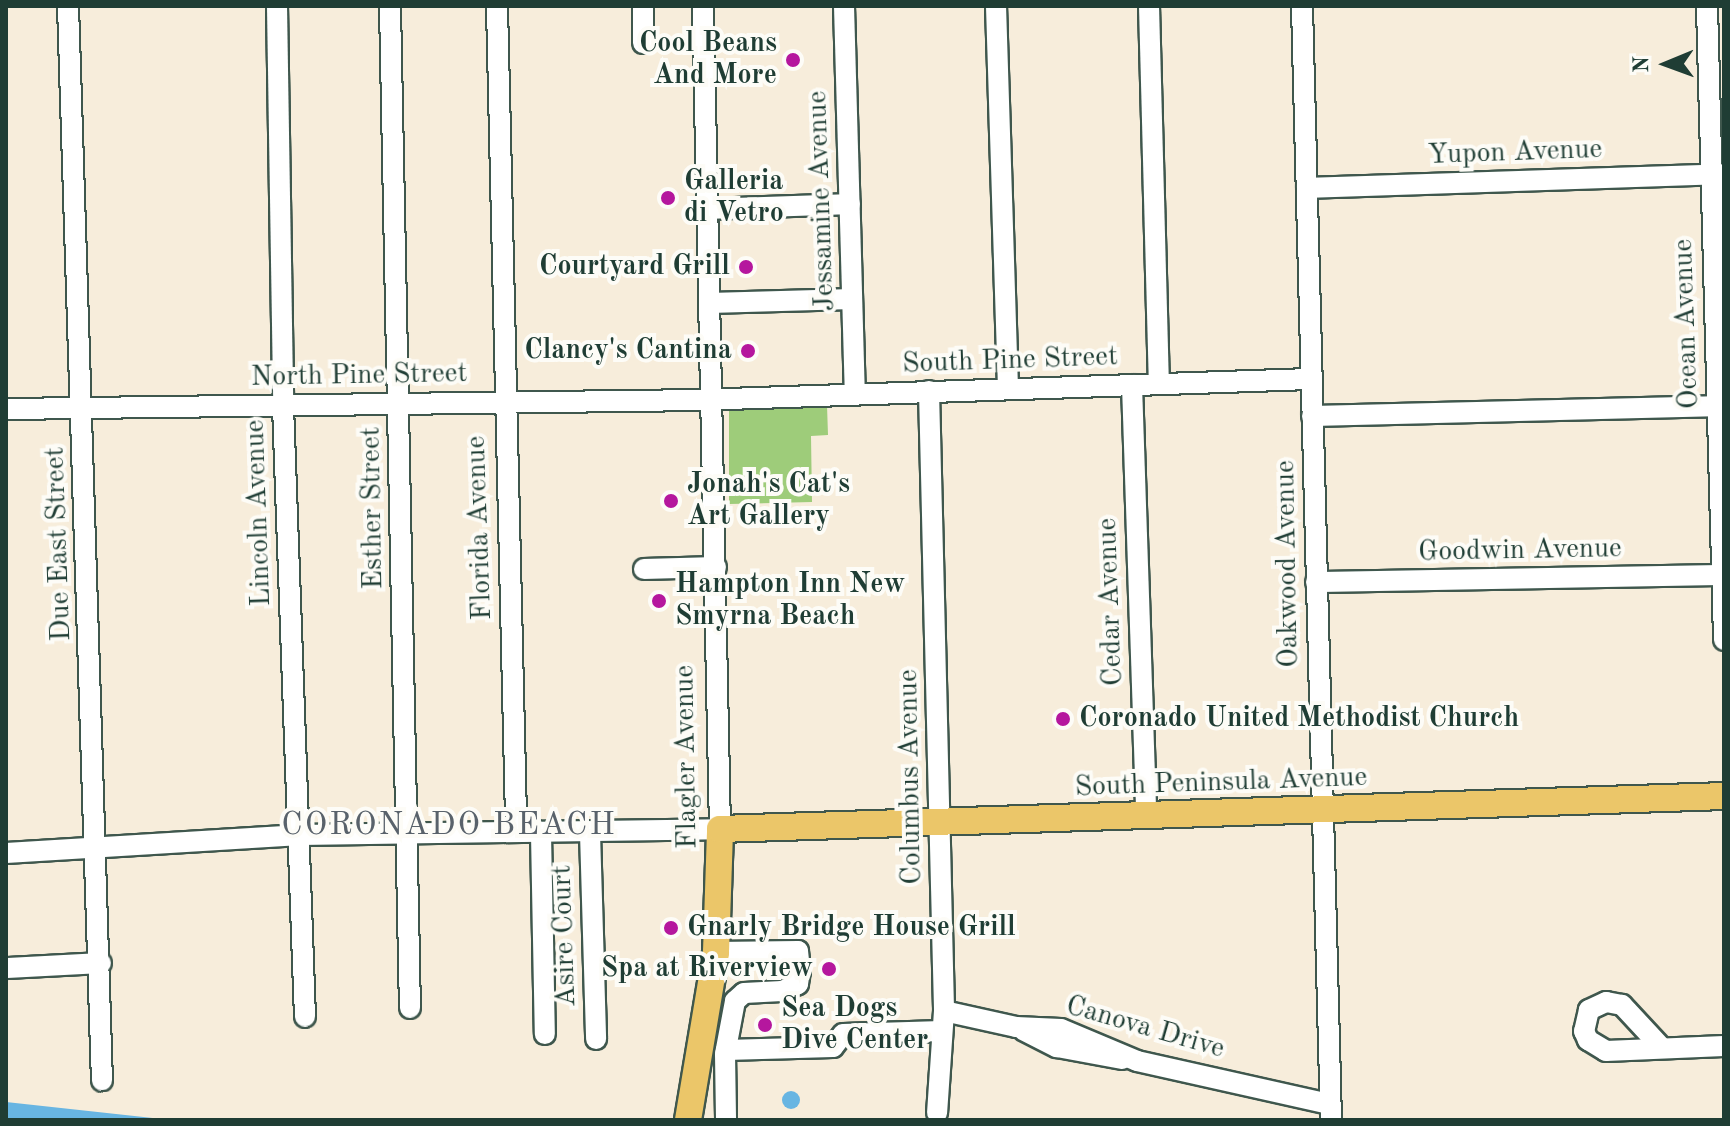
<!DOCTYPE html>
<html>
<head>
<meta charset="utf-8">
<style>
	body { margin:0 }
	#map { position:relative; width:1730px; height:1126px; overflow:hidden; background:#f7eddb; font-family:"Old Standard TT",serif }
	div>[style] { position:absolute }
	.green>* { inset:0; background:#9ecc7a }
	.water>* { inset:0; background:#68b5e2 }
	.round { border-radius:50% }
	.roads { filter:drop-shadow(2px 0 #3f574d) drop-shadow(-2px 0 #3f574d) drop-shadow(0 2px #3f574d) drop-shadow(0 -2px #3f574d) }
	.minor>* { height:20px; margin:-10px; padding:0 10px; transform-origin:10px; border-radius:10px; background:#fff }
	.major>* { height:26px; margin:-13px; padding:0 13px; transform-origin:13px; border-radius:13px; background:#ebc669 }
	.dots>* { width:22px; height:22px; translate:-50% -50%; box-sizing:border-box; border:4px solid #fdfcf7; border-radius:50% }
	span { translate:-50% -50%; white-space:nowrap; text-align:center; line-height:1.15; -webkit-text-stroke:8px #fdfcf7; paint-order:stroke }
	.poi-label { font-size:28px; color:#1f3d34; font-weight:700 }
	.right { translate:-100% -50%; text-align:right }
	.left { translate:0 -50%; text-align:left }
	.street-label { font-size:28px; color:#1f3d34 }
	.quarter-label { font-size:32px; color:#59626b; letter-spacing:2px }
	.frame { position:absolute; inset:0; border:8px solid #1f3d34; pointer-events:none }
	.north { position:absolute; left:1626px; top:24px; width:80px; height:80px; -webkit-text-stroke:6px #fdfcf7; paint-order:stroke; rotate:269deg; font-size:22px; font-weight:700; line-height:32px; text-align:center; color:#1f3d34 }
	.north::after { content:''; display:block; margin:auto; width:28px; height:36px; background:#1f3d34; clip-path:polygon(50% 0,100% 100%,50% 72%,0 100%) }
</style>
</head>
<body>
<div id="map">
	<div class="green">
		<div style="clip-path:polygon(827px 405px,828px 435px,811px 436px,812px 502px,729px 504px,729px 408px)"></div>
	</div>
	<div class="water">
		<div class="round" style="left:782px;top:1091px;width:18px;height:18px"></div>
		<div style="clip-path:polygon(6px 1102px,171px 1120px,6px 1120px)"></div>
	</div>
	<div class="roads">
		<div class="minor">
			<div style="left:68px;top:6px;width:1075px;rotate:88.19deg"></div>
			<div style="left:277px;top:6px;width:400px;rotate:89.1deg"></div>
			<div style="left:283px;top:406px;width:611px;rotate:87.94deg"></div>
			<div style="left:390px;top:6px;width:1002px;rotate:88.86deg"></div>
			<div style="left:497px;top:6px;width:812px;rotate:88.66deg"></div>
			<div style="left:516px;top:818px;width:30px;rotate:33deg"></div>
			<div style="left:541px;top:834px;width:200px;rotate:88.9deg"></div>
			<div style="left:643px;top:6px;width:37px;rotate:90deg"></div>
			<div style="left:844px;top:6px;width:388px;rotate:88.4deg"></div>
			<div style="left:996px;top:6px;width:383px;rotate:88.2deg"></div>
			<div style="left:1149px;top:6px;width:378px;rotate:88.5deg"></div>
			<div style="left:1302px;top:6px;width:1114px;rotate:88.51deg"></div>
			<div style="left:1707px;top:6px;width:634px;rotate:88.46deg"></div>
			<div style="left:1307px;top:188px;width:416px;rotate:-1.9deg"></div>
			<div style="left:708px;top:209px;width:142px;rotate:-2deg"></div>
			<div style="left:710px;top:303px;width:142px;rotate:-1.6deg"></div>
			<div style="left:1132px;top:385px;width:433px;rotate:88.1deg"></div>
			<div style="left:929px;top:391px;width:620px;rotate:88.61deg"></div>
			<div style="left:944px;top:1011px;width:102px;rotate:93.9deg"></div>
			<div style="left:6px;top:409px;width:693px;rotate:-0.74deg"></div>
			<div style="left:699px;top:400px;width:611px;rotate:-1.97deg"></div>
			<div style="left:1312px;top:416px;width:412px;rotate:-1.4deg"></div>
			<div style="left:644px;top:569px;width:72px;rotate:-1.6deg"></div>
			<div style="left:1316px;top:582px;width:408px;rotate:-1deg"></div>
			<div style="left:590px;top:833px;width:206px;rotate:88.3deg"></div>
			<div style="left:6px;top:853px;width:295px;rotate:-3.5deg"></div>
			<div style="left:300px;top:835px;width:420px;rotate:-0.8deg"></div>
			<div style="left:720px;top:829px;width:823px;rotate:-91.18deg"></div>
			<div style="left:716px;top:952px;width:82px;rotate:-0.7deg"></div>
			<div style="left:798px;top:951px;width:20px;rotate:84deg"></div>
			<div style="left:800px;top:971px;width:13px;rotate:99deg"></div>
			<div style="left:798px;top:984px;width:17px;rotate:156deg"></div>
			<div style="left:782px;top:991px;width:38px;rotate:177deg"></div>
			<div style="left:744px;top:993px;width:12px;rotate:138deg"></div>
			<div style="left:735px;top:1001px;width:54px;rotate:100.7deg"></div>
			<div style="left:725px;top:1054px;width:66px;rotate:89.1deg"></div>
			<div style="left:6px;top:968px;width:95px;rotate:-3deg"></div>
			<div style="left:944px;top:1011px;width:74px;rotate:12.5deg"></div>
			<div style="left:1016px;top:1027px;width:45px;rotate:2.5deg"></div>
			<div style="left:1061px;top:1029px;width:82px;rotate:22.8deg"></div>
			<div style="left:1137px;top:1061px;width:198px;rotate:12.6deg"></div>
			<div style="left:1023px;top:1030px;width:38px;rotate:27deg"></div>
			<div style="left:1057px;top:1047px;width:66px;rotate:10.5deg"></div>
			<div style="left:1662px;top:1048px;width:59px;rotate:-132.9deg"></div>
			<div style="left:1622px;top:1005px;width:16px;rotate:-169deg"></div>
			<div style="left:1606px;top:1002px;width:19px;rotate:155deg"></div>
			<div style="left:1589px;top:1010px;width:22px;rotate:103deg"></div>
			<div style="left:1584px;top:1031px;width:10px;rotate:66deg"></div>
			<div style="left:1588px;top:1040px;width:21px;rotate:31deg"></div>
			<div style="left:1606px;top:1051px;width:118px;rotate:-2.4deg"></div>
			<div style="left:726px;top:1050px;width:107px;rotate:-1.6deg"></div>
			<div style="left:833px;top:1047px;width:16px;rotate:-52deg"></div>
			<div style="left:843px;top:1034px;width:99px;rotate:-1.7deg"></div>
		</div>
		<div class="major">
			<div style="left:688px;top:1120px;width:170px;rotate:-80.5deg"></div>
			<div style="left:716px;top:952px;width:123px;rotate:-88.1deg"></div>
			<div style="left:720px;top:829px;width:1005px;rotate:-1.88deg"></div>
		</div>
	</div>
	<div class="dots">
		<div style="left:793px;top:60px;background:#b5179e"></div>
		<div style="left:668px;top:198px;background:#b5179e"></div>
		<div style="left:746px;top:267px;background:#b5179e"></div>
		<div style="left:748px;top:351px;background:#b5179e"></div>
		<div style="left:671px;top:501px;background:#b5179e"></div>
		<div style="left:659px;top:601px;background:#b5179e"></div>
		<div style="left:1063px;top:719px;background:#b5179e"></div>
		<div style="left:671px;top:928px;background:#b5179e"></div>
		<div style="left:829px;top:969px;background:#b5179e"></div>
		<div style="left:765px;top:1025px;background:#b5179e"></div>
	</div>
	<div class="poi-label">
		<span class="right" style="left:777px;top:60px">Cool Beans<br>And More</span>
		<span class="left" style="left:684px;top:198px">Galleria<br>di Vetro</span>
		<span class="right" style="left:730px;top:267px">Courtyard Grill</span>
		<span class="right" style="left:732px;top:351px">Clancy's Cantina</span>
		<span class="left" style="left:687px;top:501px">Jonah's Cat's<br>Art Gallery</span>
		<span class="left" style="left:675px;top:601px">Hampton Inn New<br>Smyrna Beach</span>
		<span class="left" style="left:1079px;top:719px">Coronado United Methodist Church</span>
		<span class="left" style="left:687px;top:928px">Gnarly Bridge House Grill</span>
		<span class="right" style="left:813px;top:969px">Spa at Riverview</span>
		<span class="left" style="left:781px;top:1025px">Sea Dogs<br>Dive Center</span>
	</div>
	<div class="street-label">
		<span style="left:1515px;top:153px;rotate:-2deg">Yupon Avenue</span>
		<span style="left:822px;top:201px;rotate:-92deg">Jessamine Avenue</span>
		<span style="left:1687px;top:324px;rotate:-92deg">Ocean Avenue</span>
		<span style="left:1010px;top:361px;rotate:-2deg">South Pine Street</span>
		<span style="left:359px;top:376px;rotate:-1deg">North Pine Street</span>
		<span style="left:373px;top:508px;rotate:-91deg">Esther Street</span>
		<span style="left:259px;top:513px;rotate:-92deg">Lincoln Avenue</span>
		<span style="left:480px;top:528px;rotate:-92deg">Florida Avenue</span>
		<span style="left:59px;top:544px;rotate:-92deg">Due East Street</span>
		<span style="left:1520px;top:551px;rotate:-1deg">Goodwin Avenue</span>
		<span style="left:1288px;top:564px;rotate:-91deg">Oakwood Avenue</span>
		<span style="left:1111px;top:602px;rotate:-92deg">Cedar Avenue</span>
		<span style="left:687px;top:757px;rotate:-91deg">Flagler Avenue</span>
		<span style="left:911px;top:777px;rotate:-91deg">Columbus Avenue</span>
		<span style="left:1221px;top:783px;rotate:-2deg">South Peninsula Avenue</span>
		<span style="left:565px;top:936px;rotate:-92deg">Asire Court</span>
		<span style="left:1145px;top:1028px;rotate:16deg">Canova Drive</span>
	</div>
	<div class="quarter-label">
		<span style="left:449px;top:826px">CORONADO BEACH</span>
	</div>
	<div class="frame"></div>
	<div class="north">N</div>
</div>
</body>
</html>
